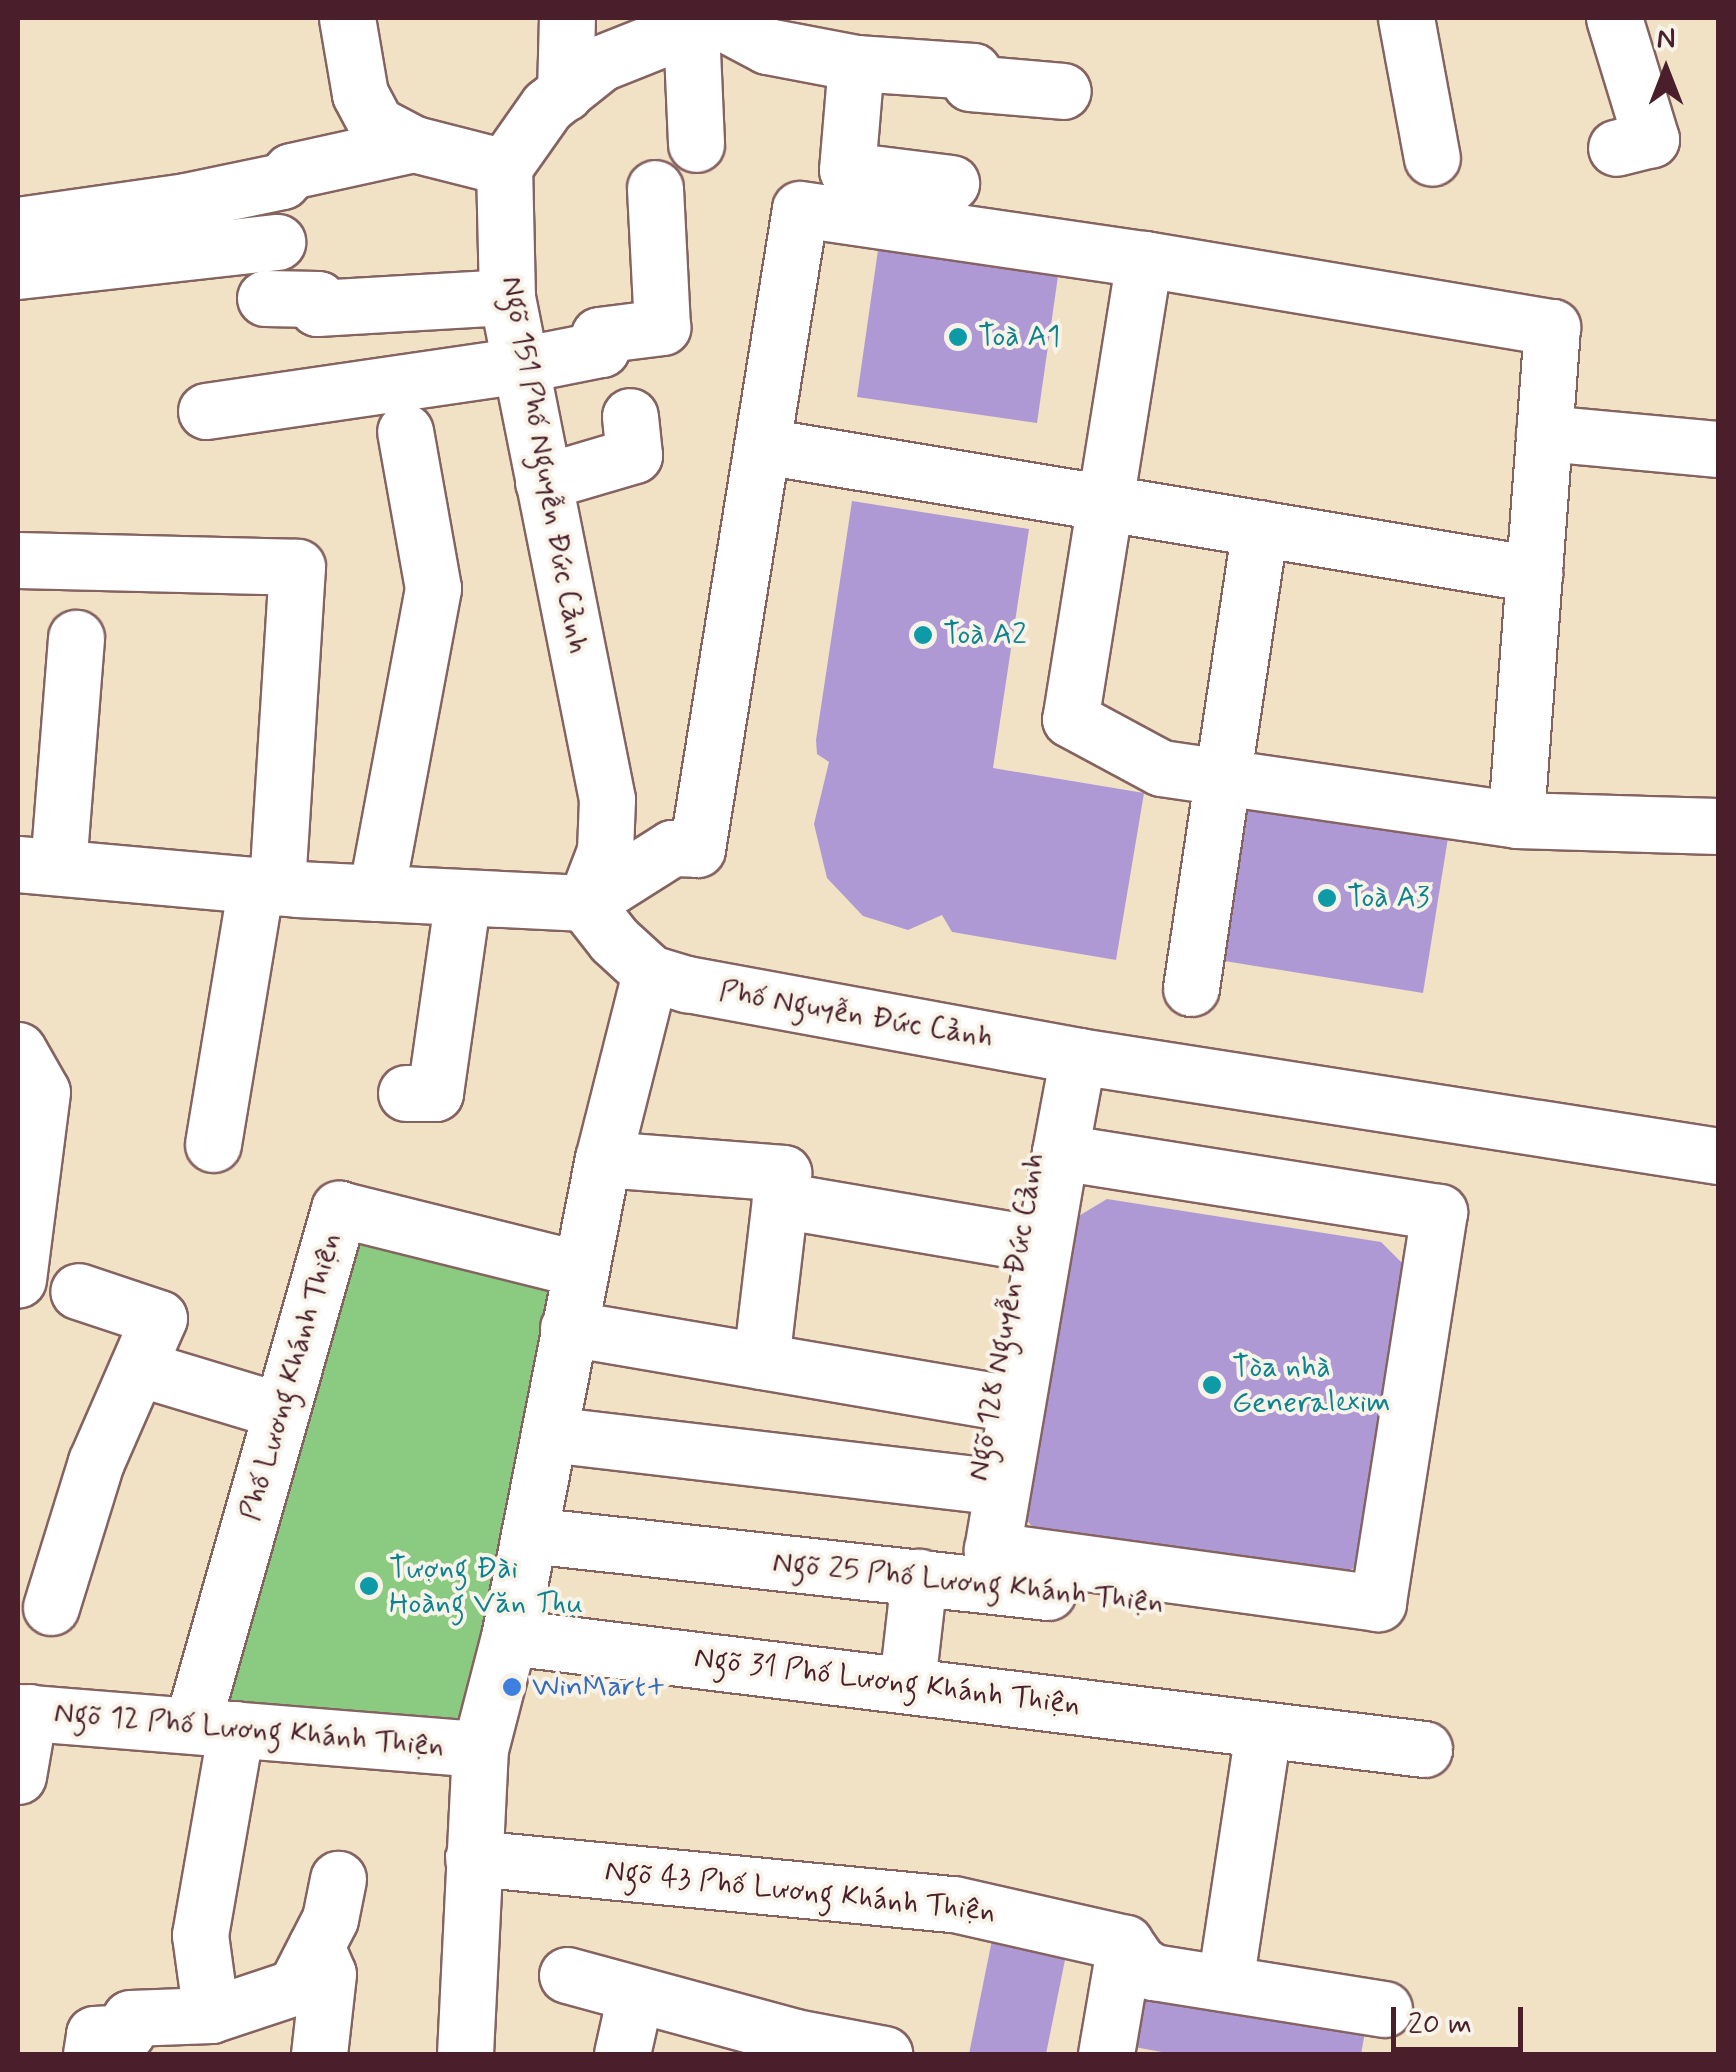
<!DOCTYPE html>
<html>
<head>
<meta charset="utf-8">
<style>
	body { margin:0 }
	#map { position:relative; width:1736px; height:2072px; overflow:hidden; background:#f1e1c5; font-family:Mynerve,sans-serif }
	div>[style] { position:absolute }
	.green>* { inset:0; background:#8aca81 }
	.building>* { inset:0; background:#af99d4 }
	.roads { filter:drop-shadow(2px 0 #846361) drop-shadow(-2px 0 #846361) drop-shadow(0 2px #846361) drop-shadow(0 -2px #846361) }
	.minor>* { height:55px; margin:-27.5px; padding:0 27.5px; transform-origin:27.5px; border-radius:27.5px; background:#fff }
	.dots>* { width:28px; height:28px; translate:-50% -50%; box-sizing:border-box; border:5px solid #f7f3e8; border-radius:50% }
	span { translate:-50% -50%; white-space:nowrap; text-align:center; line-height:1.15; -webkit-text-stroke:8px #f7f3e8; paint-order:stroke }
	.culture-label { font-size:30px; color:#0d838f }
	.left { translate:0 -50%; text-align:left }
	.street-label { font-size:30px; color:#4a1f2b }
	.shop-label { font-size:30px; color:#366cbe }
	.frame { position:absolute; inset:0; border:20px solid #4a1f2b; pointer-events:none }
	.north { position:absolute; left:1616px; top:20px; width:100px; height:100px; -webkit-text-stroke:8px #f7f3e8; paint-order:stroke; rotate:0deg; font-size:28px; font-weight:700; line-height:40px; text-align:center; color:#4a1f2b }
	.north::after { content:''; display:block; margin:auto; width:35px; height:45px; background:#4a1f2b; clip-path:polygon(50% 0,100% 100%,50% 72%,0 100%) }
	.scale { position:absolute; left:1391px; top:2007px; width:132px; height:45px; box-sizing:border-box; border:5px solid #4a1f2b; border-top:0; padding-left:12px; font-size:30px; line-height:35px; white-space:nowrap; color:#4a1f2b; -webkit-text-stroke:8px #f7f3e8; paint-order:stroke }
</style>
</head>
<body>
<div id="map">
	<div class="green">
		<div style="clip-path:polygon(344px 1219px,572px 1273px,475px 1743px,202px 1720px)"></div>
	</div>
	<div class="building">
		<div style="clip-path:polygon(878px 250px,1058px 276px,1037px 423px,857px 397px)"></div>
		<div style="clip-path:polygon(852px 501px,1029px 529px,993px 768px,1144px 793px,1116px 960px,952px 932px,942px 915px,908px 930px,863px 916px,827px 878px,814px 824px,829px 762px,817px 754px,816px 740px)"></div>
		<div style="clip-path:polygon(1232px 803px,1448px 838px,1423px 993px,1206px 958px)"></div>
		<div style="clip-path:polygon(1107px 1199px,1381px 1242px,1407px 1268px,1359px 1566px,1319px 1583px,1043px 1542px,1014px 1502px,1067px 1223px)"></div>
		<div style="clip-path:polygon(993px 1935px,1067px 1950px,1046px 2054px,969px 2054px)"></div>
		<div style="clip-path:polygon(1125px 1976px,1367px 2021px,1361px 2054px,1173px 2054px,1112px 2043px)"></div>
	</div>
	<div class="roads">
		<div class="minor">
			<div style="left:347px;top:18px;width:77px;rotate:80.3deg"></div>
			<div style="left:360px;top:94px;width:34px;rotate:62deg"></div>
			<div style="left:376px;top:124px;width:43px;rotate:27.8deg"></div>
			<div style="left:414px;top:144px;width:93px;rotate:14.3deg"></div>
			<div style="left:714px;top:18px;width:60px;rotate:27.8deg"></div>
			<div style="left:767px;top:46px;width:91px;rotate:10.8deg"></div>
			<div style="left:856px;top:63px;width:117px;rotate:3.9deg"></div>
			<div style="left:973px;top:71px;width:12px;rotate:104deg"></div>
			<div style="left:970px;top:83px;width:93px;rotate:4.9deg"></div>
			<div style="left:1406px;top:18px;width:142px;rotate:79.5deg"></div>
			<div style="left:1614px;top:18px;width:127px;rotate:73deg"></div>
			<div style="left:1651px;top:139px;width:36px;rotate:166deg"></div>
			<div style="left:691px;top:28px;width:116px;rotate:87.5deg"></div>
			<div style="left:856px;top:63px;width:107px;rotate:94.8deg"></div>
			<div style="left:847px;top:170px;width:105px;rotate:7.1deg"></div>
			<div style="left:565px;top:93px;width:75px;rotate:-88.5deg"></div>
			<div style="left:18px;top:225px;width:170px;rotate:-8.1deg"></div>
			<div style="left:186px;top:201px;width:98px;rotate:-11.8deg"></div>
			<div style="left:282px;top:181px;width:13px;rotate:-48deg"></div>
			<div style="left:291px;top:171px;width:126px;rotate:-12.4deg"></div>
			<div style="left:1144px;top:259px;width:466px;rotate:99.1deg"></div>
			<div style="left:1070px;top:719px;width:103px;rotate:28.3deg"></div>
			<div style="left:1161px;top:768px;width:359px;rotate:8.3deg"></div>
			<div style="left:1516px;top:820px;width:202px;rotate:1.7deg"></div>
			<div style="left:18px;top:271px;width:261px;rotate:-6.4deg"></div>
			<div style="left:265px;top:298px;width:53px;rotate:1.1deg"></div>
			<div style="left:318px;top:299px;width:9px;rotate:96deg"></div>
			<div style="left:317px;top:308px;width:190px;rotate:-3.3deg"></div>
			<div style="left:206px;top:411px;width:317px;rotate:-8.3deg"></div>
			<div style="left:520px;top:365px;width:83px;rotate:-11.2deg"></div>
			<div style="left:601px;top:349px;width:14px;rotate:-98deg"></div>
			<div style="left:599px;top:335px;width:64px;rotate:-7.2deg"></div>
			<div style="left:662px;top:327px;width:139px;rotate:-92.9deg"></div>
			<div style="left:1544px;top:433px;width:175px;rotate:5.3deg"></div>
			<div style="left:764px;top:446px;width:781px;rotate:9.44deg"></div>
			<div style="left:543px;top:482px;width:95px;rotate:-16.5deg"></div>
			<div style="left:634px;top:455px;width:39px;rotate:-96deg"></div>
			<div style="left:18px;top:560px;width:279px;rotate:1.4deg"></div>
			<div style="left:297px;top:567px;width:321px;rotate:93.6deg"></div>
			<div style="left:18px;top:864px;width:280px;rotate:5.1deg"></div>
			<div style="left:297px;top:889px;width:288px;rotate:2.8deg"></div>
			<div style="left:585px;top:903px;width:47px;rotate:51.9deg"></div>
			<div style="left:614px;top:940px;width:49px;rotate:42.5deg"></div>
			<div style="left:650px;top:973px;width:39px;rotate:17deg"></div>
			<div style="left:687px;top:984px;width:398px;rotate:10.4deg"></div>
			<div style="left:1078px;top:1056px;width:648px;rotate:8.88deg"></div>
			<div style="left:58px;top:867px;width:230px;rotate:-85.5deg"></div>
			<div style="left:376px;top:893px;width:310px;rotate:-79.4deg"></div>
			<div style="left:433px;top:588px;width:159px;rotate:-100.1deg"></div>
			<div style="left:585px;top:903px;width:103px;rotate:-32.3deg"></div>
			<div style="left:672px;top:848px;width:25px;rotate:2deg"></div>
			<div style="left:697px;top:849px;width:648px;rotate:-80.86deg"></div>
			<div style="left:800px;top:209px;width:348px;rotate:8.3deg"></div>
			<div style="left:1144px;top:259px;width:414px;rotate:9.5deg"></div>
			<div style="left:1552px;top:327px;width:494px;rotate:94.2deg"></div>
			<div style="left:585px;top:903px;width:56px;rotate:-69deg"></div>
			<div style="left:605px;top:851px;width:52px;rotate:-87.8deg"></div>
			<div style="left:607px;top:799px;width:512px;rotate:-101.27deg"></div>
			<div style="left:507px;top:297px;width:130px;rotate:-91.3deg"></div>
			<div style="left:504px;top:167px;width:75px;rotate:-54.8deg"></div>
			<div style="left:547px;top:106px;width:69px;rotate:-38.5deg"></div>
			<div style="left:601px;top:63px;width:122px;rotate:-21.7deg"></div>
			<div style="left:1191px;top:988px;width:465px;rotate:-81.5deg"></div>
			<div style="left:18px;top:1050px;width:48px;rotate:60.3deg"></div>
			<div style="left:42px;top:1092px;width:189px;rotate:97.3deg"></div>
			<div style="left:406px;top:1093px;width:29px"></div>
			<div style="left:435px;top:1093px;width:198px;rotate:-81.9deg"></div>
			<div style="left:213px;top:1144px;width:263px;rotate:-80.6deg"></div>
			<div style="left:1060px;top:1152px;width:384px;rotate:9deg"></div>
			<div style="left:1439px;top:1212px;width:396px;rotate:98.9deg"></div>
			<div style="left:1378px;top:1603px;width:390px;rotate:-172.2deg"></div>
			<div style="left:992px;top:1550px;width:404px;rotate:-80.3deg"></div>
			<div style="left:1060px;top:1152px;width:98px;rotate:-79.4deg"></div>
			<div style="left:603px;top:1159px;width:181px;rotate:4.4deg"></div>
			<div style="left:783px;top:1173px;width:27px;rotate:96deg"></div>
			<div style="left:780px;top:1200px;width:243px;rotate:9.7deg"></div>
			<div style="left:568px;top:1328px;width:428px;rotate:9.7deg"></div>
			<div style="left:761px;top:1361px;width:162px;rotate:-83.3deg"></div>
			<div style="left:139px;top:1368px;width:148px;rotate:16.8deg"></div>
			<div style="left:549px;top:1434px;width:431px;rotate:6.7deg"></div>
			<div style="left:529px;top:1535px;width:522px;rotate:6.27deg"></div>
			<div style="left:51px;top:1607px;width:152px;rotate:-72.8deg"></div>
			<div style="left:96px;top:1462px;width:157px;rotate:-66.4deg"></div>
			<div style="left:159px;top:1318px;width:85px;rotate:-161.6deg"></div>
			<div style="left:509px;top:1637px;width:922px;rotate:6.98deg"></div>
			<div style="left:907px;top:1683px;width:107px;rotate:-83.5deg"></div>
			<div style="left:18px;top:1712px;width:463px;rotate:4.6deg"></div>
			<div style="left:192px;top:1725px;width:537px;rotate:-74.1deg"></div>
			<div style="left:339px;top:1209px;width:247px;rotate:14deg"></div>
			<div style="left:18px;top:1776px;width:65px;rotate:-80.2deg"></div>
			<div style="left:473px;top:1858px;width:483px;rotate:5.5deg"></div>
			<div style="left:954px;top:1904px;width:175px;rotate:12.8deg"></div>
			<div style="left:1125px;top:1943px;width:24px;rotate:55deg"></div>
			<div style="left:1139px;top:1963px;width:17px;rotate:33deg"></div>
			<div style="left:1153px;top:1972px;width:234px;rotate:9.1deg"></div>
			<div style="left:316px;top:1946px;width:30px;rotate:67deg"></div>
			<div style="left:328px;top:1974px;width:81px;rotate:96.4deg"></div>
			<div style="left:567px;top:1975px;width:236px;rotate:15.2deg"></div>
			<div style="left:1225px;top:1983px;width:255px;rotate:-81.4deg"></div>
			<div style="left:211px;top:2015px;width:81px;rotate:-97.8deg"></div>
			<div style="left:200px;top:1935px;width:209px;rotate:-80.1deg"></div>
			<div style="left:91px;top:2054px;width:20px;rotate:-81deg"></div>
			<div style="left:94px;top:2034px;width:33px;rotate:-3deg"></div>
			<div style="left:127px;top:2032px;width:14px;rotate:-78deg"></div>
			<div style="left:130px;top:2018px;width:81px;rotate:-2.1deg"></div>
			<div style="left:211px;top:2015px;width:89px;rotate:-18.4deg"></div>
			<div style="left:295px;top:1987px;width:76px;rotate:-62.8deg"></div>
			<div style="left:330px;top:1919px;width:41px;rotate:-78.7deg"></div>
			<div style="left:465px;top:2054px;width:305px;rotate:-87.2deg"></div>
			<div style="left:480px;top:1749px;width:116px;rotate:-75.5deg"></div>
			<div style="left:509px;top:1637px;width:487px;rotate:-78.9deg"></div>
			<div style="left:603px;top:1159px;width:192px;rotate:-75.8deg"></div>
			<div style="left:622px;top:2054px;width:59px;rotate:-77.4deg"></div>
			<div style="left:791px;top:2054px;width:17px;rotate:-77deg"></div>
			<div style="left:795px;top:2037px;width:91px;rotate:10.8deg"></div>
			<div style="left:1106px;top:2054px;width:113px;rotate:-80.3deg"></div>
		</div>
	</div>
	<div class="dots">
		<div style="left:958px;top:337px;background:#0f9aa8"></div>
		<div style="left:923px;top:635px;background:#0f9aa8"></div>
		<div style="left:1327px;top:898px;background:#0f9aa8"></div>
		<div style="left:1212px;top:1385px;background:#0f9aa8"></div>
		<div style="left:369px;top:1586px;background:#0f9aa8"></div>
		<div style="left:512px;top:1687px;background:#3f7fe0"></div>
	</div>
	<div class="culture-label">
		<span class="left" style="left:978px;top:337px">Toà A1</span>
		<span class="left" style="left:943px;top:635px">Toà A2</span>
		<span class="left" style="left:1347px;top:898px">Toà A3</span>
		<span class="left" style="left:1232px;top:1385px">Tòa nhà<br>Generalexim</span>
		<span class="left" style="left:389px;top:1586px">Tượng Đài<br>Hoàng Văn Thụ</span>
	</div>
	<div class="street-label">
		<span style="left:544px;top:465px;rotate:80deg">Ngõ 151 Phố Nguyễn Đức Cảnh</span>
		<span style="left:856px;top:1015px;rotate:10deg">Phố Nguyễn Đức Cảnh</span>
		<span style="left:1007px;top:1317px;rotate:-80deg">Ngõ 128 Nguyễn Đức Cảnh</span>
		<span style="left:291px;top:1377px;rotate:-74deg">Phố Lương Khánh Thiện</span>
		<span style="left:968px;top:1583px;rotate:6deg">Ngõ 25 Phố Lương Khánh Thiện</span>
		<span style="left:887px;top:1682px;rotate:7deg">Ngõ 31 Phố Lương Khánh Thiện</span>
		<span style="left:249px;top:1730px;rotate:5deg">Ngõ 12 Phố Lương Khánh Thiện</span>
		<span style="left:800px;top:1892px;rotate:6deg">Ngõ 43 Phố Lương Khánh Thiện</span>
	</div>
	<div class="shop-label">
		<span class="left" style="left:532px;top:1687px">WinMart+</span>
	</div>
	<div class="frame"></div>
	<div class="north">N</div>
	<div class="scale">20 m</div>
</div>
</body>
</html>
